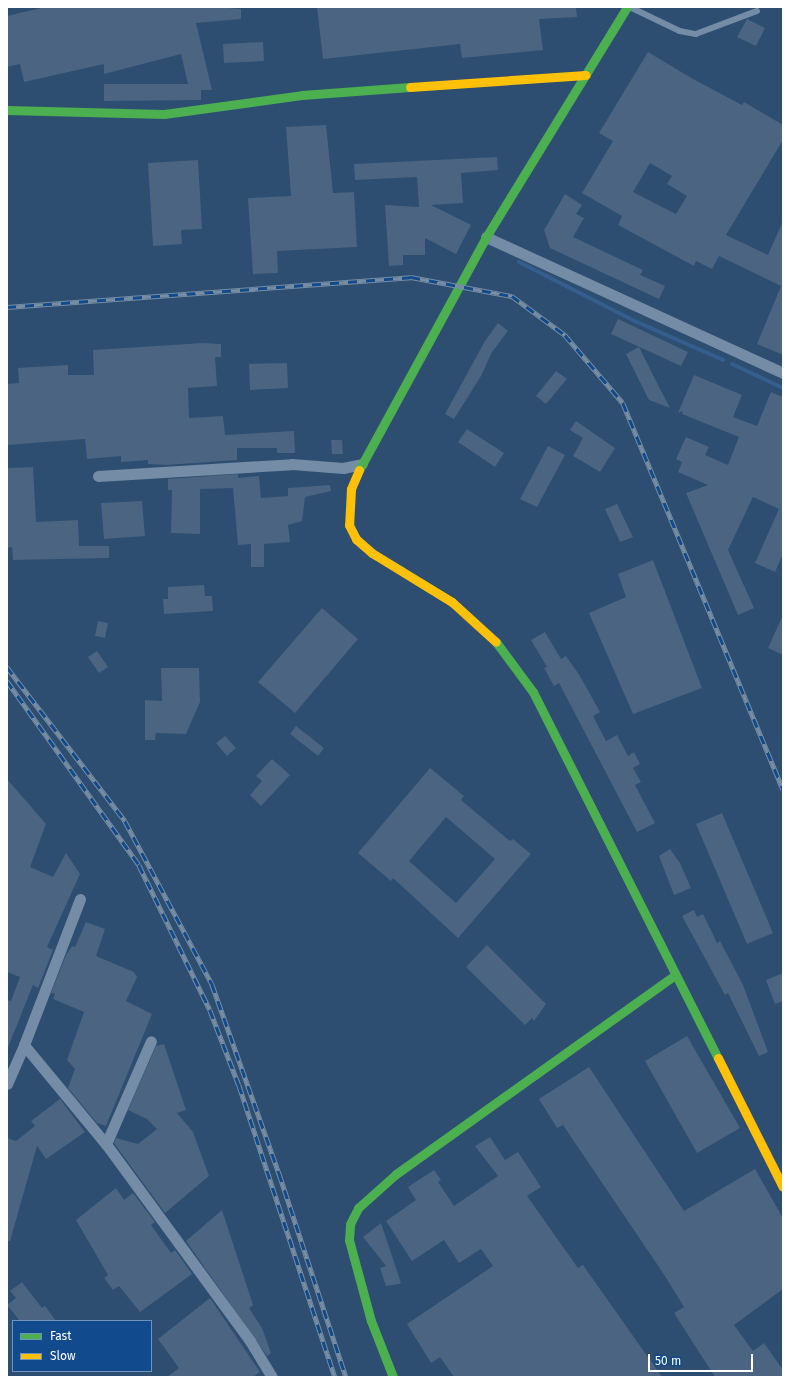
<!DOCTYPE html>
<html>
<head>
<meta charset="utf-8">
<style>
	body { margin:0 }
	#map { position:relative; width:790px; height:1384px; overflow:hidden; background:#2d4d71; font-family:"Fira Sans",sans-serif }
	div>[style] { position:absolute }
	.stream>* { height:4px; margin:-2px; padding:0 2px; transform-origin:2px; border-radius:2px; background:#345e8e }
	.building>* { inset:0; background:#4a6481 }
	.lane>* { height:5.5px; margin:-2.75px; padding:0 2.75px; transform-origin:2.75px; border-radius:2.75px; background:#748ca5 }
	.street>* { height:11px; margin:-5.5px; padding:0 5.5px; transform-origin:5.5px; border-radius:5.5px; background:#748ca5 }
	.fast>* { height:9px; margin:-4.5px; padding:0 4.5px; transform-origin:4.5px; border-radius:4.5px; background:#4caf50 }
	.slow>* { height:9px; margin:-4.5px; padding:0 4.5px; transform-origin:4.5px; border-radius:4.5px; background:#ffc107 }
	.rail>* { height:4.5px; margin-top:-2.25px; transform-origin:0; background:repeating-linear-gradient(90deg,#114b8d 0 9px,#778da4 0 18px); box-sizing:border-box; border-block:1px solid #778da4 }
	span { translate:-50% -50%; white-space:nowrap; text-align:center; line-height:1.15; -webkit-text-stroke:4px #114b8d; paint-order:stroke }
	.frame { position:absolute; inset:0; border:8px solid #fff; pointer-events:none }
	.legend { position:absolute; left:12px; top:1320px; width:140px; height:52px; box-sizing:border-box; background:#114b8d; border:1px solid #7093bb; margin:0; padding:5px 7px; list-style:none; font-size:12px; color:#fff }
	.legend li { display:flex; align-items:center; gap:8px; height:20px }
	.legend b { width:20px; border:1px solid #7093bb }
	.scale { position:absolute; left:648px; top:1354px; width:105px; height:18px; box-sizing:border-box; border:2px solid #fff; border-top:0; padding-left:5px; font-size:12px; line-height:14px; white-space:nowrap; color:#fff; -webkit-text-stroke:3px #114b8d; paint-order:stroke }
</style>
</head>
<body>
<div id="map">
	<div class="stream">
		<div style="left:519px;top:262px;width:132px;rotate:27deg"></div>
		<div style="left:637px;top:322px;width:94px;rotate:23.8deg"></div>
		<div style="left:732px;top:364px;width:56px;rotate:25.2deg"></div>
	</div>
	<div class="building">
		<div style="clip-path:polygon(45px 7px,216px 7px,241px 9px,241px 19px,196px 23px,212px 90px,201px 90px,201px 100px,104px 101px,104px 84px,188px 84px,181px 54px,104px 74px,104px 64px,24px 82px,20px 64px,7px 67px,7px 16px)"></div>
		<div style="clip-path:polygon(317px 7px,576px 7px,577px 17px,539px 19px,543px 50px,462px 58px,460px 44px,323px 59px)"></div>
		<div style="clip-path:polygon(747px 19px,765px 28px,756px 46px,737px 37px)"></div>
		<div style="clip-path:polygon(263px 42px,264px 61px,224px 63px,223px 44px)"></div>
		<div style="clip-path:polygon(evenodd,648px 52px,693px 79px,742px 105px,744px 102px,783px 125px,783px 140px,726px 235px,768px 255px,783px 221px,783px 355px,757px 344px,781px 286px,719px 256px,712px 269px,696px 261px,694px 266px,618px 225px,622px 216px,582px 193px,613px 141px,599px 133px,648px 52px,650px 163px,672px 176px,667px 184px,687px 196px,676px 214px,633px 192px,650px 163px)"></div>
		<div style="clip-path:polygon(326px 125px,333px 193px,354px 192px,357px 247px,277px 251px,278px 273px,253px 274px,248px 198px,291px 196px,286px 127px)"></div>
		<div style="clip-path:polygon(497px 157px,498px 170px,461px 173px,463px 203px,431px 205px,471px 225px,456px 254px,425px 238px,425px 255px,403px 255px,403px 265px,389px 266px,385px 205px,419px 207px,417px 177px,355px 180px,354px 164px)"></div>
		<div style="clip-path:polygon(198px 160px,202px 229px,181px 230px,182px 244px,153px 246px,148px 163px)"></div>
		<div style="clip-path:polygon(565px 194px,582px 205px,576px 214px,584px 218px,573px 237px,643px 270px,640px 275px,665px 286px,659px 299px,550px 248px,544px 230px)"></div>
		<div style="clip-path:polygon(618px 319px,688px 352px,681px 366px,611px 334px)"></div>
		<div style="clip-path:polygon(498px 323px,508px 331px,492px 352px,481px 376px,454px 419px,445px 414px,485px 341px)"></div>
		<div style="clip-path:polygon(203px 343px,221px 344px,221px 357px,215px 357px,217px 386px,188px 388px,189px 418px,223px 416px,225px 435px,294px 431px,295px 453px,277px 453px,277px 448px,237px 448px,237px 460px,167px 465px,148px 464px,148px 460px,121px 462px,121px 456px,87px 459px,85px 439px,7px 445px,7px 384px,19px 383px,18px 368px,68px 365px,68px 375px,94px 375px,93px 350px)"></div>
		<div style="clip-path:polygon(639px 347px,659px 387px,670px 408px,649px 400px,626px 354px)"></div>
		<div style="clip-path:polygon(287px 363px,288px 388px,250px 390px,249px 364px)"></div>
		<div style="clip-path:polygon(556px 371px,567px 379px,546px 404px,536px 396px)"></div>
		<div style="clip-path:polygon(694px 375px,742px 395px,733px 417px,757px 426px,771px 392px,783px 397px,783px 554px,775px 572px,755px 563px,779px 509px,753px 497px,728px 550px,754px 608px,738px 615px,686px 493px,708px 485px,678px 472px,682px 462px,676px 459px,686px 437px,709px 447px,705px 455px,728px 465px,739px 437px,682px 414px,683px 411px,678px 413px)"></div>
		<div style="clip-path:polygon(576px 421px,615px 448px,600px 472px,573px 456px,583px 438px,570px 430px)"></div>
		<div style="clip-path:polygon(467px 429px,504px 453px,495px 467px,458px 442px)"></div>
		<div style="clip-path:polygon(331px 440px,342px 440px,343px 454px,332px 454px)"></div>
		<div style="clip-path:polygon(548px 446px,565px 455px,537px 507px,520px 499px)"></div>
		<div style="clip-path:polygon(33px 467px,36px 522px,78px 520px,79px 546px,109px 546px,109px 558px,13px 560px,12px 547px,7px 548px,7px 468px)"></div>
		<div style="clip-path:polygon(238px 474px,238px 478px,259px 476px,261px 498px,288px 496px,288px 488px,330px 485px,331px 491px,305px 497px,302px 521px,288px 525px,290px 542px,264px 544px,264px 567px,251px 567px,251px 544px,238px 545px,233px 488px,200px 489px,200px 534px,171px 533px,172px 490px,168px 490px,168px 479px)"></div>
		<div style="clip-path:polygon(142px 501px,145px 536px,104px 539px,101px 503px)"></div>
		<div style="clip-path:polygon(617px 504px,633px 537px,620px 542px,605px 509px)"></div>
		<div style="clip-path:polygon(653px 560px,702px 688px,633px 714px,589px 613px,626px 597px,618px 574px)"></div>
		<div style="clip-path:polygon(204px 585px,205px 596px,212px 596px,213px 611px,164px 614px,163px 599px,168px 599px,168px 587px)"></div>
		<div style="clip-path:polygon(322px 608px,358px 639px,295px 713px,258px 682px)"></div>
		<div style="clip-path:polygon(783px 615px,783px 655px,768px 648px)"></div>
		<div style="clip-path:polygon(98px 621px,108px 623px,105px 638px,95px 636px)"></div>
		<div style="clip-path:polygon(545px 632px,561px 659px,566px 656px,580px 676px,600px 712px,593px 716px,606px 741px,617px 735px,628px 756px,634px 752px,640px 764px,633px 768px,641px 782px,635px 785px,655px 823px,637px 832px,559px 683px,554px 686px,544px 668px,547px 667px,531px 640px)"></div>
		<div style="clip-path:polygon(97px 651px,108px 667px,99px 673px,88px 657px)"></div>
		<div style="clip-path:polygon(161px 668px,199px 668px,200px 702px,186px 734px,156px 733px,155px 740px,145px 740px,145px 700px,162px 701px)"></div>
		<div style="clip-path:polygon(296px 726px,324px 748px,318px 756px,290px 734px)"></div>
		<div style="clip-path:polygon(225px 736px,236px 748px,227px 756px,216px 743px)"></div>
		<div style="clip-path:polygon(272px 759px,290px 775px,261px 806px,250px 795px,262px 781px,256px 776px)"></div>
		<div style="clip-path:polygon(evenodd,430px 768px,464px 796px,461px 800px,510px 841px,513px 839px,531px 854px,458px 938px,393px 878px,391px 881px,358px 853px,430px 768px,446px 817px,495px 859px,456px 903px,409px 861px,446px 817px)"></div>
		<div style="clip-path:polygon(7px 779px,46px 824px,30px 867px,53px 877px,66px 853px,80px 874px,47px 947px,53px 950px,38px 988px,33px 985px,7px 1050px,7px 1000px,11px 1001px,20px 977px,7px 972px)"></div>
		<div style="clip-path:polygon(722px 813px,773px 933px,747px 944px,696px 824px)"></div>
		<div style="clip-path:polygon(670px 849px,680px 863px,691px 888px,674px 895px,659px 856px)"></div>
		<div style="clip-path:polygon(694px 910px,697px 917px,703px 914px,717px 943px,720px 941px,743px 985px,768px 1052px,759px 1056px,728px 993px,725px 995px,682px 916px)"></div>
		<div style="clip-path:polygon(86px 922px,105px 929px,96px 956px,134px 972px,137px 977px,126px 1001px,152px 1014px,106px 1126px,97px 1123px,68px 1088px,75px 1069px,67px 1060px,84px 1012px,53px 999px,55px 994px,51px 993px,66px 955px,72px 946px,75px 947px)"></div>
		<div style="clip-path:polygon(487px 945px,546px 1004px,534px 1021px,532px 1018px,525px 1025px,466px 967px)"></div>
		<div style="clip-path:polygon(783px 973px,783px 1001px,775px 1004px,766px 980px)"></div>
		<div style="clip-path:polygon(687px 1036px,740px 1128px,697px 1153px,645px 1061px)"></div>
		<div style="clip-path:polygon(164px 1044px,186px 1110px,177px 1113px,193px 1132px,209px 1176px,165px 1213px,114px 1143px,116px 1138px,138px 1144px,157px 1129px,147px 1119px,128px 1110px,156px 1046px)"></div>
		<div style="clip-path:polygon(589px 1067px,684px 1211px,755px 1169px,783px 1218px,783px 1289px,734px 1325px,753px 1351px,764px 1343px,783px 1370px,783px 1377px,715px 1377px,674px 1313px,684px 1307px,663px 1273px,563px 1125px,557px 1128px,539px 1099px)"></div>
		<div style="clip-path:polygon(60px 1099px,85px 1132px,46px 1159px,37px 1146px,10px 1241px,7px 1241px,7px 1138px,16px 1141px,35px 1126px,31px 1121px)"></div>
		<div style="clip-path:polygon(490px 1137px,505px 1160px,518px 1152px,541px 1187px,527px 1196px,578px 1268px,583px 1265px,662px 1377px,454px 1377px,440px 1357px,431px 1363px,407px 1324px,493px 1266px,481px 1249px,459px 1263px,444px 1240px,412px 1261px,386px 1221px,416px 1200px,408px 1187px,434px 1170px,441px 1180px,438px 1182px,454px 1206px,498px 1176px,475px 1146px)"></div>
		<div style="clip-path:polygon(116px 1188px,124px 1200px,133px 1193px,155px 1222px,151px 1225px,171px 1253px,175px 1250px,192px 1274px,140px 1312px,119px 1286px,113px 1290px,104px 1278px,108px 1275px,76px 1220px)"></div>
		<div style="clip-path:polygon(222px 1210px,253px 1305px,249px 1308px,262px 1328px,271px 1353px,267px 1356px,186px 1241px)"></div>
		<div style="clip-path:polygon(381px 1223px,401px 1283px,399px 1284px,386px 1286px,380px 1268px,386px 1266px,363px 1237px)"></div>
		<div style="clip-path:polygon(22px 1282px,42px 1308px,45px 1306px,56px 1321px,20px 1321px,7px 1305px,16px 1298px,10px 1291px)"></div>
		<div style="clip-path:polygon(210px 1298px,260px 1372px,253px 1377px,167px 1377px,179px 1368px,158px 1339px)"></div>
	</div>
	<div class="lane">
		<div style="left:630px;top:7px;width:55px;rotate:25.6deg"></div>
		<div style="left:680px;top:31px;width:16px;rotate:11deg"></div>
		<div style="left:696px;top:34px;width:65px;rotate:-20.7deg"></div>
	</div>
	<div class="street">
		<div style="left:486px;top:237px;width:327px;rotate:24.6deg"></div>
		<div style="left:98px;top:476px;width:194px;rotate:-3.5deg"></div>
		<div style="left:292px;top:464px;width:51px;rotate:4.5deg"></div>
		<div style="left:343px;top:468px;width:19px;rotate:-12deg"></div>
		<div style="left:80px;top:899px;width:156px;rotate:111deg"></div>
		<div style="left:24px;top:1045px;width:129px;rotate:50.4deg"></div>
		<div style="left:106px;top:1144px;width:244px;rotate:53.8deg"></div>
		<div style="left:250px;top:1341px;width:42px;rotate:58.6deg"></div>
		<div style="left:7px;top:1084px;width:43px;rotate:-66.4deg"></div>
		<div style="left:106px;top:1144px;width:112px;rotate:-66.4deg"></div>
	</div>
	<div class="fast">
		<div style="left:7px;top:110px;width:157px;rotate:1.5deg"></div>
		<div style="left:164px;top:114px;width:139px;rotate:-7.8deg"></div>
		<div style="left:302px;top:95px;width:108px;rotate:-4.2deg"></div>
		<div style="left:359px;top:470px;width:265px;rotate:-61.4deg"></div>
		<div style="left:486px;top:237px;width:270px;rotate:-58.5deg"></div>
		<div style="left:496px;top:642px;width:62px;rotate:53.5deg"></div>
		<div style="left:533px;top:692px;width:410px;rotate:63.2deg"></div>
		<div style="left:393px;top:1377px;width:60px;rotate:-111.4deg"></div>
		<div style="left:371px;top:1321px;width:84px;rotate:-105.2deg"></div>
		<div style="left:349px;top:1240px;width:16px;rotate:-86deg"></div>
		<div style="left:350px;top:1224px;width:18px;rotate:-63deg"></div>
		<div style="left:358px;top:1208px;width:51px;rotate:-41.8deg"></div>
		<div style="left:396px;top:1174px;width:343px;rotate:-35.5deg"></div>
	</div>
	<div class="slow">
		<div style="left:410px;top:87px;width:176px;rotate:-3.9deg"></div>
		<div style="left:359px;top:470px;width:21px;rotate:113deg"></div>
		<div style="left:351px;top:489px;width:36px;rotate:93deg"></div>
		<div style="left:349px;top:525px;width:16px;rotate:63deg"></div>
		<div style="left:356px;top:539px;width:21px;rotate:41deg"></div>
		<div style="left:372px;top:553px;width:94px;rotate:31.5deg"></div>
		<div style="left:452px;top:602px;width:59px;rotate:42.3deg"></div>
		<div style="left:718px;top:1058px;width:144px;rotate:63.3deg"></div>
	</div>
	<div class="rail">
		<div style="left:7px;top:307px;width:405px;rotate:-4.2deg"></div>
		<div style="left:411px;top:277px;width:103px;rotate:10.7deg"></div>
		<div style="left:512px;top:296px;width:66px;rotate:36.3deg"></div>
		<div style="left:565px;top:335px;width:89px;rotate:49.5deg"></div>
		<div style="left:623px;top:403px;width:418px;rotate:67.5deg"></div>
		<div style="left:7px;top:667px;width:194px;rotate:52.5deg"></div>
		<div style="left:125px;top:821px;width:185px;rotate:61.9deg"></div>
		<div style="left:212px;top:984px;width:201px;rotate:70.5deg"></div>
		<div style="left:279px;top:1173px;width:215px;rotate:71.8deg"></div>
		<div style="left:7px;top:681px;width:226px;rotate:54.3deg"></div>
		<div style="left:139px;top:865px;width:161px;rotate:63.9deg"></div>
		<div style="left:210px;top:1010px;width:80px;rotate:68.9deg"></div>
		<div style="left:239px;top:1085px;width:307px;rotate:71.8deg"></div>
	</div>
	<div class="frame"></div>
	<ul class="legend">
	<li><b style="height:5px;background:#4caf50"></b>Fast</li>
	<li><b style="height:5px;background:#ffc107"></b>Slow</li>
	</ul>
	<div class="scale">50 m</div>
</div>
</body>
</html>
